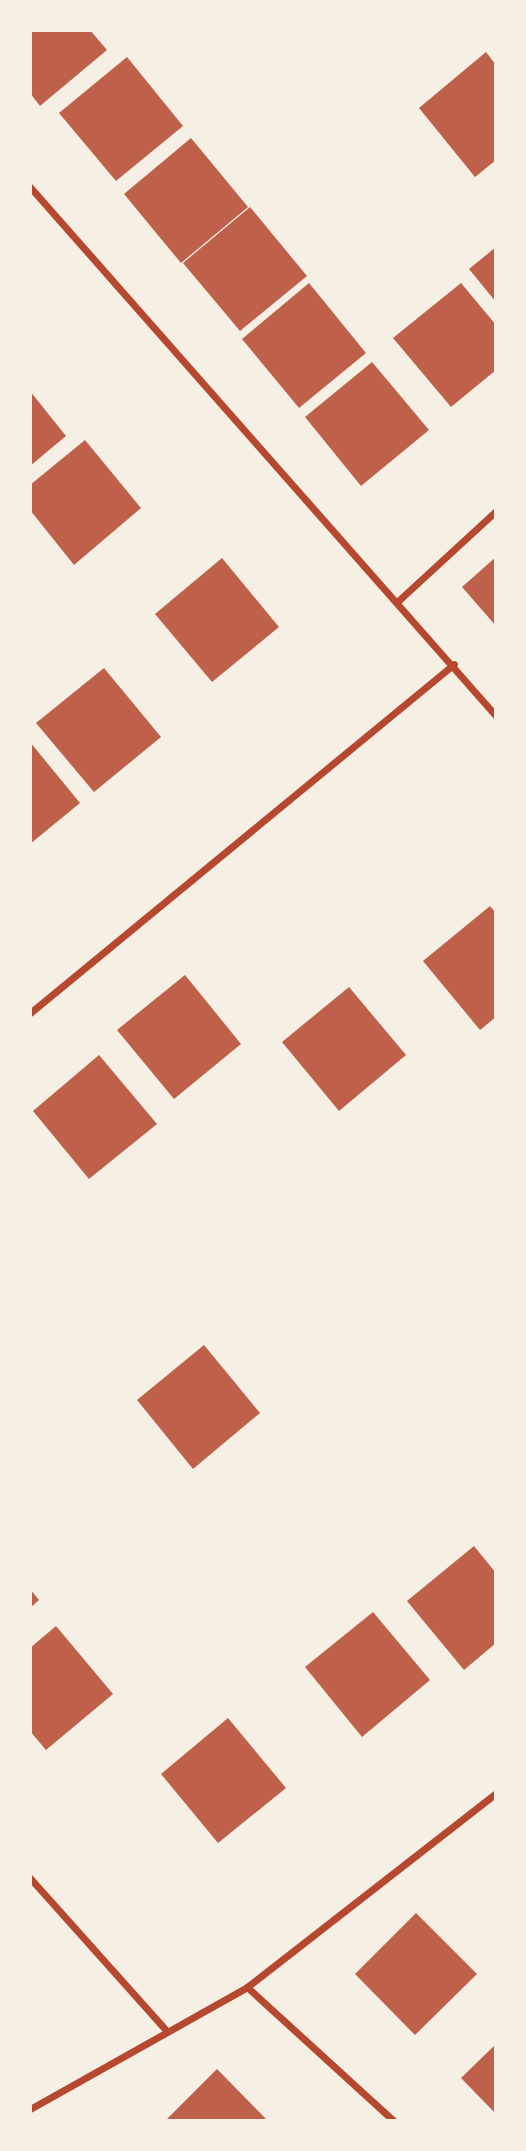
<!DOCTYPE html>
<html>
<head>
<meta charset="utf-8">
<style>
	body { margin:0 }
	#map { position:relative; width:526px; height:2151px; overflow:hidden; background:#f6efe4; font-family:"Roboto Condensed",sans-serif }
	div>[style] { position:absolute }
	.building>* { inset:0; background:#bf614a }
	.minor>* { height:7px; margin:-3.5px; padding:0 3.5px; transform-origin:3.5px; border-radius:3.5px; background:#b5482f }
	span { translate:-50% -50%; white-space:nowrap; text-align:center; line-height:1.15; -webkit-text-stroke:5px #f6efe4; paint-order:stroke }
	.frame { position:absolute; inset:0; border:32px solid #f6efe4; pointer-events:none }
</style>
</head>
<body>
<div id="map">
	<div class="building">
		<div style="clip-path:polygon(30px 30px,90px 30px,107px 50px,40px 106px,30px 93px)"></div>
		<div style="clip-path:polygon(486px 52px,496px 65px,496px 160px,475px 177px,419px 108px)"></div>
		<div style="clip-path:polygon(127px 57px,183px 126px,116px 181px,59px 113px)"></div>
		<div style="clip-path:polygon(191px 138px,248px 207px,181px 263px,124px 194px)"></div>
		<div style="clip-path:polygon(250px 207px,307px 276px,240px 331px,183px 263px)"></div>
		<div style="clip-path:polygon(496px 247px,496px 302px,469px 269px)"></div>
		<div style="clip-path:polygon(309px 283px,366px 353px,299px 408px,242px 339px)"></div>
		<div style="clip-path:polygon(461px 283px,496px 325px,496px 370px,451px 407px,393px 338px)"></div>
		<div style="clip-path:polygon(372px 362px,429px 430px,361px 486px,305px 417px)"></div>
		<div style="clip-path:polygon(30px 391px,66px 436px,30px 466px)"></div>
		<div style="clip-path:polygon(85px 440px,141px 508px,74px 565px,30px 510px,30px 485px)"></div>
		<div style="clip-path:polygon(496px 557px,496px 626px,462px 587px)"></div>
		<div style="clip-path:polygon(222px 558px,279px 627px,212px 682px,155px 614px)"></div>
		<div style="clip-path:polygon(104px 668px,161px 737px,94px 792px,36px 723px)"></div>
		<div style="clip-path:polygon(30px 742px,80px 803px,30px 844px)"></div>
		<div style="clip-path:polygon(490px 906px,496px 913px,496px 1017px,480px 1030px,423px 961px)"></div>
		<div style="clip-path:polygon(185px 975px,241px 1044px,174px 1099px,117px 1030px)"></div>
		<div style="clip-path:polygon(349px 987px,406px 1055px,339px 1111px,282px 1042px)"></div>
		<div style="clip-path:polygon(99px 1055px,157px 1124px,89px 1179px,33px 1111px)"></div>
		<div style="clip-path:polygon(204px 1345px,260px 1413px,193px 1469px,137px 1400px)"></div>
		<div style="clip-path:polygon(474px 1546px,496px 1573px,496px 1643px,464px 1670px,407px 1601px)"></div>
		<div style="clip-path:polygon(30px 1589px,39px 1600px,30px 1608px)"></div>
		<div style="clip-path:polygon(373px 1612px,430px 1680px,362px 1737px,305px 1667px)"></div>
		<div style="clip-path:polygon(56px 1626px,113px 1694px,46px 1750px,30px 1731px,30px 1648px)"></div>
		<div style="clip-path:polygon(228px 1718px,286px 1788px,218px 1843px,161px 1774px)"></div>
		<div style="clip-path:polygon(416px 1913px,477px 1974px,415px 2035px,355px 1974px)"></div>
		<div style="clip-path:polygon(496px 2044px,496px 2114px,461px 2078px)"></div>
		<div style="clip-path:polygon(217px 2069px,268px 2121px,165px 2121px)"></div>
	</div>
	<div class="minor">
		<div style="left:30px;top:187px;width:705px;rotate:48.62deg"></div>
		<div style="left:398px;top:601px;width:133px;rotate:-42.6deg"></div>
		<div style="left:30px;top:1013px;width:549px;rotate:-39.46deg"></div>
		<div style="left:30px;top:1878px;width:205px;rotate:48.2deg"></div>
		<div style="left:247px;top:1987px;width:199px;rotate:42.4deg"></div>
		<div style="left:30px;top:2109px;width:249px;rotate:-29.3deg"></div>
		<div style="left:247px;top:1987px;width:316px;rotate:-37.9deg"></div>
	</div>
	<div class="frame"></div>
</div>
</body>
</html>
